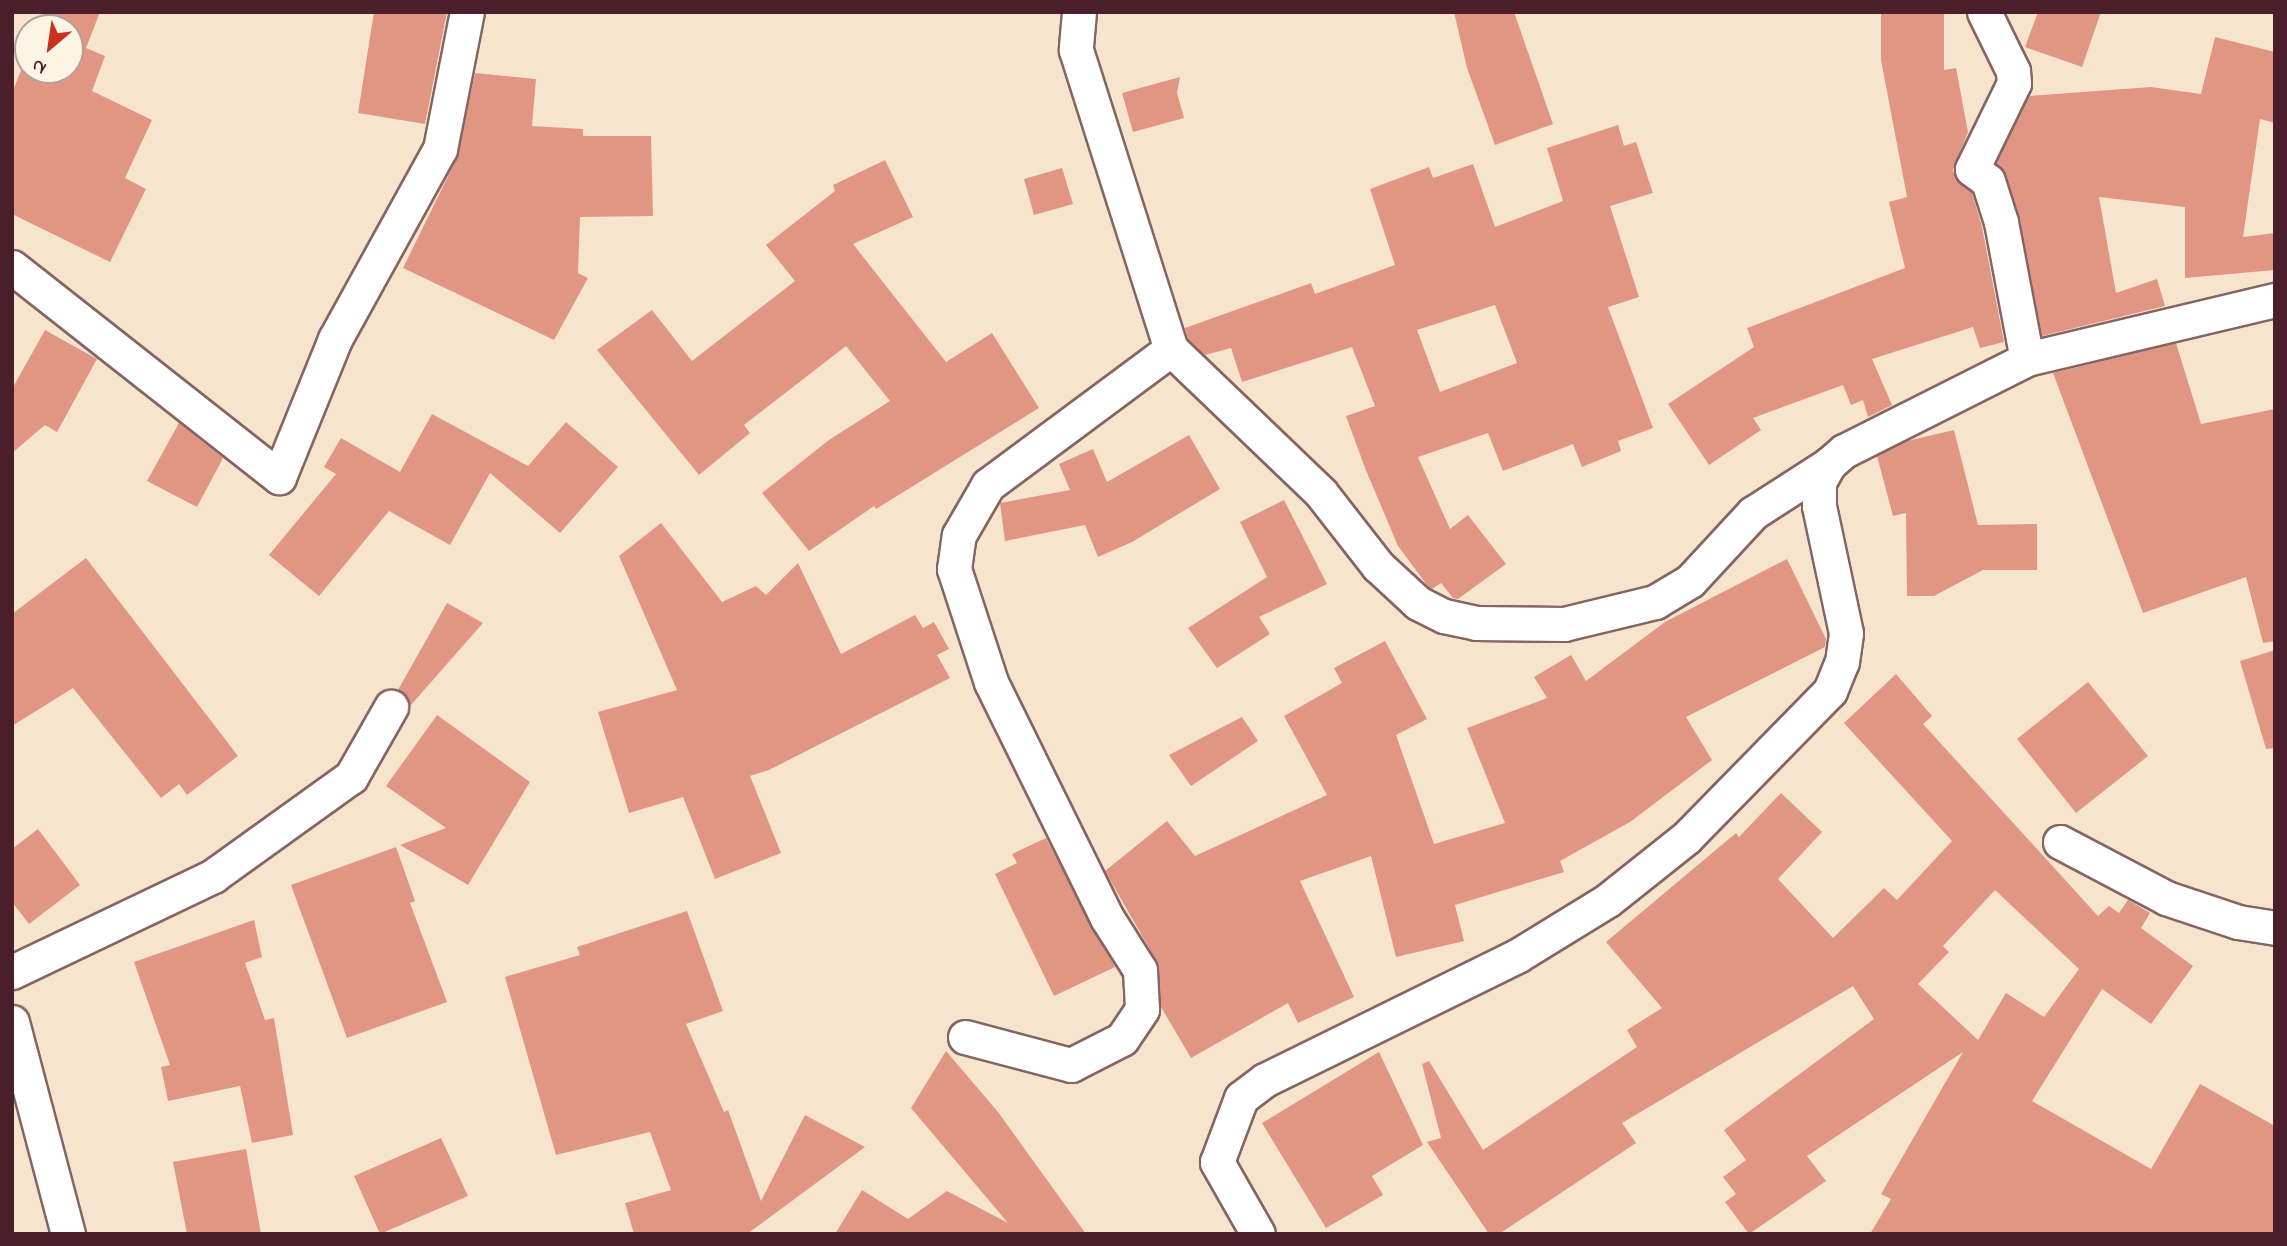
<!DOCTYPE html>
<html>
<head>
<meta charset="utf-8">
<style>
	body { margin:0 }
	#map { position:relative; width:2287px; height:1246px; overflow:hidden; background:#f6e5cc; font-family:"Indie Flower",sans-serif }
	div>[style] { position:absolute }
	.building>* { inset:0; background:#e19684 }
	.roads { filter:drop-shadow(2px 0 #866463) drop-shadow(-2px 0 #866463) drop-shadow(0 2px #866463) drop-shadow(0 -2px #866463) }
	.minor>* { height:33px; margin:-16.5px; padding:0 16.5px; transform-origin:16.5px; border-radius:16.5px; background:#fff }
	span { translate:-50% -50%; white-space:nowrap; text-align:center; line-height:1.15; -webkit-text-stroke:7px #fcf5e5; paint-order:stroke }
	.frame { position:absolute; inset:0; border:14px solid #4a1f2b; pointer-events:none }
	.north { position:absolute; left:14px; top:14px; width:70px; height:70px; box-sizing:border-box; background:#fcf5e5; border:2px solid #b59f9b; border-radius:50%; rotate:209deg; font-size:19px; font-weight:700; line-height:28px; text-align:center; color:#4a1f2b }
	.north::after { content:''; display:block; margin:auto; width:24px; height:32px; background:#c8321e; clip-path:polygon(50% 0,100% 100%,50% 72%,0 100%) }
</style>
</head>
<body>
<div id="map">
	<div class="building">
		<div style="clip-path:polygon(44px 12px,100px 12px,86px 48px,105px 56px,92px 91px,152px 120px,125px 178px,146px 189px,110px 262px,12px 214px,12px 93px,28px 53px,28px 70px,70px 70px,70px 28px,38px 28px)"></div>
		<div style="clip-path:polygon(374px 12px,447px 12px,425px 124px,358px 113px)"></div>
		<div style="clip-path:polygon(1454px 12px,1514px 12px,1553px 124px,1495px 145px,1467px 68px)"></div>
		<div style="clip-path:polygon(1881px 12px,1944px 12px,1944px 70px,1956px 68px,1968px 132px,1953px 170px,1955px 178px,1972px 193px,1982px 227px,2004px 342px,1980px 348px,1973px 327px,1872px 359px,1892px 405px,1868px 417px,1863px 400px,1851px 405px,1843px 385px,1753px 418px,1761px 430px,1709px 465px,1668px 404px,1754px 347px,1747px 328px,1905px 268px,1889px 202px,1907px 197px,1881px 60px)"></div>
		<div style="clip-path:polygon(2038px 12px,2101px 12px,2082px 67px,2025px 47px)"></div>
		<div style="clip-path:polygon(2215px 37px,2275px 52px,2275px 123px,2260px 119px,2243px 237px,2275px 233px,2275px 270px,2185px 278px,2185px 207px,2099px 197px,2116px 293px,2157px 279px,2165px 306px,2042px 336px,2019px 216px,2006px 175px,1996px 163px,2029px 96px,2151px 87px,2201px 94px)"></div>
		<div style="clip-path:polygon(475px 73px,536px 79px,532px 126px,583px 129px,583px 136px,651px 136px,653px 216px,580px 217px,578px 273px,588px 278px,554px 340px,403px 268px,457px 158px)"></div>
		<div style="clip-path:polygon(1180px 77px,1177px 93px,1184px 118px,1133px 132px,1122px 93px)"></div>
		<div style="clip-path:polygon(evenodd,1618px 125px,1624px 146px,1636px 142px,1653px 193px,1610px 206px,1639px 297px,1608px 307px,1653px 428px,1618px 441px,1621px 451px,1582px 467px,1573px 444px,1503px 471px,1488px 433px,1418px 457px,1450px 529px,1468px 515px,1506px 564px,1458px 599px,1453px 598px,1441px 583px,1432px 589px,1427px 585px,1398px 546px,1365px 468px,1346px 416px,1375px 406px,1352px 347px,1242px 382px,1231px 348px,1205px 355px,1188px 339px,1185px 328px,1311px 283px,1315px 294px,1395px 265px,1370px 189px,1429px 167px,1433px 178px,1473px 164px,1495px 227px,1563px 201px,1547px 148px,1618px 125px,1495px 305px,1517px 363px,1440px 392px,1417px 330px,1495px 305px)"></div>
		<div style="clip-path:polygon(885px 160px,913px 217px,853px 244px,946px 362px,992px 333px,1039px 408px,876px 509px,874px 506px,809px 551px,762px 493px,829px 440px,890px 401px,846px 346px,744px 425px,750px 433px,699px 475px,597px 350px,652px 310px,692px 361px,795px 281px,766px 245px,835px 191px,833px 185px)"></div>
		<div style="clip-path:polygon(1062px 168px,1073px 204px,1034px 215px,1024px 179px)"></div>
		<div style="clip-path:polygon(45px 330px,97px 359px,57px 432px,45px 425px,12px 453px,12px 389px)"></div>
		<div style="clip-path:polygon(2176px 343px,2201px 424px,2275px 409px,2275px 641px,2263px 643px,2246px 577px,2143px 613px,2053px 373px)"></div>
		<div style="clip-path:polygon(432px 414px,528px 466px,566px 422px,618px 467px,560px 533px,490px 473px,450px 545px,389px 511px,319px 596px,269px 555px,336px 474px,324px 467px,341px 438px,400px 472px)"></div>
		<div style="clip-path:polygon(179px 423px,223px 458px,197px 507px,147px 481px)"></div>
		<div style="clip-path:polygon(1954px 430px,1978px 525px,2037px 524px,2037px 570px,1983px 570px,1934px 596px,1907px 596px,1906px 513px,1893px 516px,1877px 456px,1907px 441px)"></div>
		<div style="clip-path:polygon(1189px 435px,1220px 489px,1132px 542px,1098px 557px,1085px 525px,1005px 541px,1000px 503px,1070px 490px,1059px 464px,1093px 449px,1107px 482px)"></div>
		<div style="clip-path:polygon(1284px 500px,1327px 584px,1259px 617px,1270px 634px,1217px 668px,1188px 628px,1267px 577px,1240px 522px)"></div>
		<div style="clip-path:polygon(661px 523px,722px 602px,756px 586px,766px 595px,798px 563px,841px 654px,915px 615px,923px 628px,934px 622px,949px 649px,937px 655px,950px 678px,769px 770px,750px 776px,781px 853px,715px 879px,683px 797px,629px 813px,598px 712px,677px 690px,619px 556px)"></div>
		<div style="clip-path:polygon(86px 558px,238px 756px,187px 795px,179px 784px,161px 798px,73px 688px,12px 726px,12px 614px)"></div>
		<div style="clip-path:polygon(1787px 559px,1826px 639px,1825px 647px,1686px 717px,1712px 760px,1630px 822px,1560px 861px,1564px 872px,1455px 905px,1464px 941px,1396px 957px,1371px 856px,1300px 881px,1354px 997px,1298px 1023px,1288px 1003px,1191px 1058px,1161px 1007px,1156px 960px,1105px 871px,1167px 821px,1195px 856px,1327px 795px,1284px 716px,1342px 683px,1334px 668px,1385px 641px,1427px 719px,1396px 735px,1434px 844px,1505px 823px,1467px 728px,1547px 698px,1534px 677px,1571px 655px,1586px 681px,1665px 622px)"></div>
		<div style="clip-path:polygon(447px 603px,483px 623px,410px 706px,398px 690px)"></div>
		<div style="clip-path:polygon(2275px 650px,2275px 748px,2266px 749px,2240px 661px)"></div>
		<div style="clip-path:polygon(evenodd,1896px 674px,1932px 716px,1923px 724px,2098px 916px,2109px 906px,2119px 913px,2128px 900px,2150px 913px,2141px 928px,2193px 966px,2151px 1024px,2102px 989px,2032px 1101px,2151px 1169px,2200px 1084px,2275px 1126px,2275px 1234px,1870px 1234px,1891px 1199px,1881px 1194px,1963px 1052px,1807px 1156px,1826px 1181px,1749px 1234px,1725px 1202px,1736px 1194px,1723px 1177px,1746px 1160px,1724px 1130px,1874px 1019px,1853px 986px,1622px 1123px,1636px 1143px,1499px 1234px,1489px 1234px,1427px 1142px,1441px 1138px,1422px 1064px,1429px 1061px,1483px 1150px,1637px 1047px,1627px 1030px,1662px 1008px,1606px 942px,1736px 833px,1739px 837px,1781px 793px,1822px 832px,1778px 879px,1833px 938px,1884px 888px,1897px 900px,1952px 841px,1844px 723px,1896px 674px,1995px 890px,2079px 969px,2044px 1017px,2006px 993px,1978px 1040px,1918px 984px,1949px 952px,1943px 946px,1995px 890px)"></div>
		<div style="clip-path:polygon(2088px 682px,2148px 756px,2076px 813px,2017px 739px)"></div>
		<div style="clip-path:polygon(437px 715px,530px 782px,468px 885px,400px 845px,446px 828px,386px 786px)"></div>
		<div style="clip-path:polygon(1242px 717px,1258px 741px,1191px 786px,1169px 755px)"></div>
		<div style="clip-path:polygon(38px 829px,80px 885px,29px 924px,12px 902px,12px 849px)"></div>
		<div style="clip-path:polygon(1046px 838px,1115px 967px,1054px 996px,995px 874px,1017px 863px,1012px 854px)"></div>
		<div style="clip-path:polygon(396px 847px,415px 901px,410px 903px,447px 1002px,347px 1038px,291px 885px)"></div>
		<div style="clip-path:polygon(687px 911px,723px 1011px,686px 1024px,724px 1112px,728px 1110px,761px 1201px,805px 1115px,865px 1147px,747px 1234px,634px 1234px,625px 1203px,671px 1190px,650px 1132px,556px 1155px,505px 977px,580px 955px,577px 947px)"></div>
		<div style="clip-path:polygon(254px 920px,262px 957px,245px 963px,265px 1020px,274px 1018px,293px 1135px,252px 1143px,240px 1086px,168px 1101px,161px 1067px,170px 1065px,134px 962px)"></div>
		<div style="clip-path:polygon(946px 1051px,998px 1112px,1086px 1234px,835px 1234px,862px 1190px,908px 1219px,947px 1191px,1008px 1223px,911px 1108px)"></div>
		<div style="clip-path:polygon(1379px 1052px,1423px 1145px,1372px 1176px,1383px 1195px,1326px 1228px,1262px 1123px)"></div>
		<div style="clip-path:polygon(441px 1138px,468px 1196px,380px 1234px,354px 1176px)"></div>
		<div style="clip-path:polygon(246px 1149px,261px 1234px,187px 1234px,173px 1162px)"></div>
	</div>
	<div class="roads">
		<div class="minor">
			<div style="left:1079px;top:12px;width:38px;rotate:95deg"></div>
			<div style="left:1076px;top:50px;width:314px;rotate:72.4deg"></div>
			<div style="left:1171px;top:349px;width:208px;rotate:43.8deg"></div>
			<div style="left:1321px;top:493px;width:93px;rotate:52deg"></div>
			<div style="left:1378px;top:566px;width:54px;rotate:42.8deg"></div>
			<div style="left:1418px;top:603px;width:29px;rotate:27deg"></div>
			<div style="left:1444px;top:616px;width:33px;rotate:12deg"></div>
			<div style="left:1476px;top:623px;width:88px;rotate:0.7deg"></div>
			<div style="left:1564px;top:624px;width:94px;rotate:-13.6deg"></div>
			<div style="left:1655px;top:602px;width:41px;rotate:-31deg"></div>
			<div style="left:1690px;top:581px;width:93px;rotate:-47.2deg"></div>
			<div style="left:1753px;top:513px;width:90px;rotate:-32.8deg"></div>
			<div style="left:1984px;top:12px;width:66px;rotate:63.8deg"></div>
			<div style="left:2013px;top:71px;width:12px;rotate:85deg"></div>
			<div style="left:2014px;top:83px;width:96px;rotate:116deg"></div>
			<div style="left:1972px;top:169px;width:20px;rotate:37deg"></div>
			<div style="left:1988px;top:181px;width:43px;rotate:72.4deg"></div>
			<div style="left:2001px;top:222px;width:139px;rotate:79.3deg"></div>
			<div style="left:12px;top:267px;width:340px;rotate:38.2deg"></div>
			<div style="left:279px;top:477px;width:149px;rotate:-67.9deg"></div>
			<div style="left:335px;top:339px;width:217px;rotate:-61.1deg"></div>
			<div style="left:440px;top:149px;width:140px;rotate:-78.9deg"></div>
			<div style="left:2060px;top:842px;width:120px;rotate:27.8deg"></div>
			<div style="left:2166px;top:898px;width:76px;rotate:18.4deg"></div>
			<div style="left:2238px;top:922px;width:37px;rotate:9deg"></div>
			<div style="left:12px;top:972px;width:223px;rotate:-25.5deg"></div>
			<div style="left:213px;top:876px;width:170px;rotate:-35.7deg"></div>
			<div style="left:351px;top:777px;width:81px;rotate:-60.3deg"></div>
			<div style="left:12px;top:1022px;width:219px;rotate:75.2deg"></div>
			<div style="left:965px;top:1037px;width:110px;rotate:14.8deg"></div>
			<div style="left:1071px;top:1065px;width:57px;rotate:-27deg"></div>
			<div style="left:1122px;top:1039px;width:36px;rotate:-56deg"></div>
			<div style="left:1142px;top:1009px;width:39px;rotate:-93deg"></div>
			<div style="left:1140px;top:970px;width:62px;rotate:-122.4deg"></div>
			<div style="left:1107px;top:918px;width:263px;rotate:-116.2deg"></div>
			<div style="left:991px;top:682px;width:119px;rotate:-108.1deg"></div>
			<div style="left:954px;top:569px;width:34px;rotate:-82deg"></div>
			<div style="left:959px;top:535px;width:58px;rotate:-59.9deg"></div>
			<div style="left:988px;top:485px;width:228px;rotate:-36.6deg"></div>
			<div style="left:1258px;top:1234px;width:83px;rotate:-119.7deg"></div>
			<div style="left:1217px;top:1162px;width:68px;rotate:-69.4deg"></div>
			<div style="left:1241px;top:1098px;width:30px;rotate:-37deg"></div>
			<div style="left:1265px;top:1080px;width:281px;rotate:-26.2deg"></div>
			<div style="left:1517px;top:956px;width:107px;rotate:-31.6deg"></div>
			<div style="left:1608px;top:900px;width:100px;rotate:-38.5deg"></div>
			<div style="left:1686px;top:838px;width:206px;rotate:-45.6deg"></div>
			<div style="left:1830px;top:691px;width:31px;rotate:-68deg"></div>
			<div style="left:1842px;top:662px;width:29px;rotate:-82deg"></div>
			<div style="left:1846px;top:633px;width:130px;rotate:-102deg"></div>
			<div style="left:1819px;top:506px;width:24px;rotate:-90deg"></div>
			<div style="left:1819px;top:482px;width:21px;rotate:-61deg"></div>
			<div style="left:1829px;top:464px;width:20px;rotate:-41deg"></div>
			<div style="left:1844px;top:451px;width:205px;rotate:-26.7deg"></div>
			<div style="left:2027px;top:359px;width:255px;rotate:-13.4deg"></div>
		</div>
	</div>
	<div class="frame"></div>
	<div class="north">N</div>
</div>
</body>
</html>
